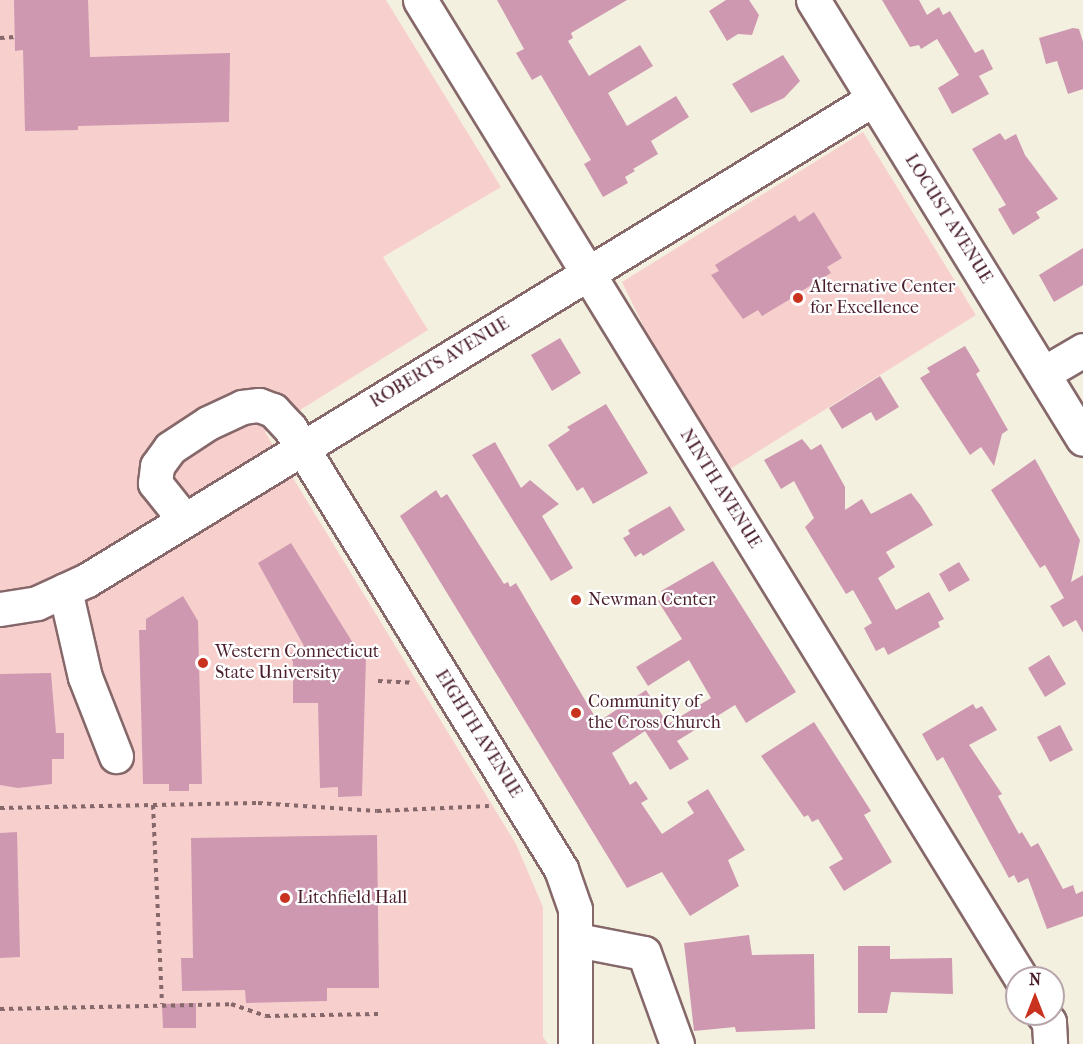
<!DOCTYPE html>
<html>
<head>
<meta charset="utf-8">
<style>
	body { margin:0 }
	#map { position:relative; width:1083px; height:1044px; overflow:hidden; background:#f4f0e0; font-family:"IM FELL French Canon",serif }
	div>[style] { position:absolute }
	.built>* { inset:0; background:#f7d0cd }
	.building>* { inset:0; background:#ce98b0 }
	.path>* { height:4px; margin-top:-2px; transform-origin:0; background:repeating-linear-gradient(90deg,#86686a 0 4.5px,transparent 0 9px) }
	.roads { filter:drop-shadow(2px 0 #86686a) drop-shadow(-2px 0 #86686a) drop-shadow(0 2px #86686a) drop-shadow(0 -2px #86686a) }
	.minor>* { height:33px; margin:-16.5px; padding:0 16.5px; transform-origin:16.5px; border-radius:16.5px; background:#fff }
	.dots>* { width:16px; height:16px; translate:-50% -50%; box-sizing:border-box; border:3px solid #fff; border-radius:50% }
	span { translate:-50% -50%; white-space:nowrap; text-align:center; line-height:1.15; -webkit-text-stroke:4.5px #fff; paint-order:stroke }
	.street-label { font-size:18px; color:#4a1f2b }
	.poi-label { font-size:18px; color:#4a1f2b }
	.left { translate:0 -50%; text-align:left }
	.north { position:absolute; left:1005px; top:966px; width:60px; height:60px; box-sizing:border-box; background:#fff; border:2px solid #b7a5aa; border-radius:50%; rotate:0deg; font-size:16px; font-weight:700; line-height:24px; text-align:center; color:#4a1f2b }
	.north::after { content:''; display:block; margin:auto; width:21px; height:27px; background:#c8321e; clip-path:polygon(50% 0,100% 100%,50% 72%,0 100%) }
</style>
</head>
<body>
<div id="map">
	<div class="built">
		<div style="clip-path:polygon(0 0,386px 0,501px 187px,383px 257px,428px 330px,265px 432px,516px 844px,543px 907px,543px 1037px,548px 1044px,0 1044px)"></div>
		<div style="clip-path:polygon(863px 132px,976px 315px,727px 471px,660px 360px,622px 282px)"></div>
	</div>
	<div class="building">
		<div style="clip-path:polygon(14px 0,88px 0,90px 57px,230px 53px,229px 122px,78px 126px,78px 130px,25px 131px,23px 50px,15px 51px)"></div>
		<div style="clip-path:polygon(497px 0,627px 0,571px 33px,573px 38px,568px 41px,589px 76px,640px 45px,653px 66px,608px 93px,627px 126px,676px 96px,689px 117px,651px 141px,658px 154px,633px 169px,635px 171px,625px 177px,628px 183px,603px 197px,584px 164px,591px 160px,541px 75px,532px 80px,516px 53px,524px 49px)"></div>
		<div style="clip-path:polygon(726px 0,749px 0,759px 15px,752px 35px,738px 34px,727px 41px,709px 11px)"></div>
		<div style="clip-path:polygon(882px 0,919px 0,927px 15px,939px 7px,943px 15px,950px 11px,975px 53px,983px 49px,993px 69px,979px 76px,989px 94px,952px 114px,938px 88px,959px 75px,937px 39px,921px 49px,919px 45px,910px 47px)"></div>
		<div style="clip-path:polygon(1073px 28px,1079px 29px,1083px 42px,1083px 89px,1068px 94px,1057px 61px,1046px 64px,1039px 38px)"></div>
		<div style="clip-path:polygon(783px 55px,800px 81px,784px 98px,751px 113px,732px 84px)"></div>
		<div style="clip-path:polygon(1000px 133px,1005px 140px,1016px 134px,1025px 155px,1058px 199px,1036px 212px,1040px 218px,1013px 235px,998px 209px,1006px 205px,972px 149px)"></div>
		<div style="clip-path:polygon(814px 212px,842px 258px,827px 267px,831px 273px,800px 292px,799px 299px,792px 298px,762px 316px,758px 310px,743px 319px,711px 275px,719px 271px,715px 265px,795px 215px,799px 222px)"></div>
		<div style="clip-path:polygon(1083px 248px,1083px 285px,1054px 302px,1039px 275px)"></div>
		<div style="clip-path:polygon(560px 338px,581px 373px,552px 391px,531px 355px)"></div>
		<div style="clip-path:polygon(965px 346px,980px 371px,976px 374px,1008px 430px,1002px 434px,994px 466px,981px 447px,970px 455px,920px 378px,930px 372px,927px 368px)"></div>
		<div style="clip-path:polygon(880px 376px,899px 407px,876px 421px,871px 412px,842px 429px,829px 408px)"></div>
		<div style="clip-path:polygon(606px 404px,648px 473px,593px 504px,583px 487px,577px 491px,548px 445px,570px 430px,567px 427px)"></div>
		<div style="clip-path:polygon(802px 439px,811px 450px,821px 444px,845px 487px,845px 510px,862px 499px,871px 514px,911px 493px,921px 506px,933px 525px,886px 552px,895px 567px,878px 578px,896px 610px,929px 592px,944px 619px,938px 622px,940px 627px,888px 655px,884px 647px,876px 651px,864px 628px,872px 623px,853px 590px,846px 594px,805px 527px,814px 518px,794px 481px,781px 489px,764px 460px)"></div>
		<div style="clip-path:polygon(495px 442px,521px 488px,530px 480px,559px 504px,542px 516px,573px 568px,551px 581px,472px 455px)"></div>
		<div style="clip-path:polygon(1035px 459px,1080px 540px,1071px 582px,1083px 575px,1083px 633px,1076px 620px,1063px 627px,1050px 606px,1064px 598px,1045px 565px,1040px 568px,991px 490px)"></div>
		<div style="clip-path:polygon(436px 490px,441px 498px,447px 494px,504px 584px,508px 582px,510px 587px,516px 583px,598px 722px,646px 690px,668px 724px,711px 698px,689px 660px,648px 686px,636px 667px,682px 639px,658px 601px,665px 596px,661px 591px,713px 561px,796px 692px,746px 723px,735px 705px,677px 741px,689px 759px,670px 770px,645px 731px,612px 753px,630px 785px,636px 781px,648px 799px,641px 803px,662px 834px,694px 813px,687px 802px,708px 789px,745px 850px,728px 860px,739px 886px,690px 916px,662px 872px,627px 888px,400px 516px)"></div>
		<div style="clip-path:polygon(670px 506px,685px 530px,643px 556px,641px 553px,635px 557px,623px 538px,630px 534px,628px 530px)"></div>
		<div style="clip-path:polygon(291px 543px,361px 656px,366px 656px,362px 796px,338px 797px,338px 787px,320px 788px,318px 703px,293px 703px,293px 662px,289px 654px,304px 646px,258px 563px)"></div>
		<div style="clip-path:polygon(959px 562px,970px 580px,949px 592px,939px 574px)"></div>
		<div style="clip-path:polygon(183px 596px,198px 621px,202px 784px,189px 784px,189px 791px,169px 791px,169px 784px,143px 784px,139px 630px,146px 630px,146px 619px)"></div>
		<div style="clip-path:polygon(1049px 655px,1066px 684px,1045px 697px,1028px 668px)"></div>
		<div style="clip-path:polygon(51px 673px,56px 733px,64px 733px,64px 759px,52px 759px,52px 784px,18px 788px,0 785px,0 674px)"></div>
		<div style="clip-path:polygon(973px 704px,976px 709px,982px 706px,997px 730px,969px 745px,1002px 794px,998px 796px,1019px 834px,1022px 832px,1031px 847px,1038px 843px,1063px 889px,1073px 885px,1076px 894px,1083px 891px,1083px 916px,1047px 929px,1028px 878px,1018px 883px,1014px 875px,1009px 878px,943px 757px,937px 761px,922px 734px)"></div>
		<div style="clip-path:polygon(814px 722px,871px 811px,864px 815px,892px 862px,844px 891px,829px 867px,843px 859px,818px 819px,812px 822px,808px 815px,804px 817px,761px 756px)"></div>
		<div style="clip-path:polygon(1060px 725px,1073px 750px,1050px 762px,1037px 737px)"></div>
		<div style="clip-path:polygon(17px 832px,20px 957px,0 958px,0 833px)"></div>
		<div style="clip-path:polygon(377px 835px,379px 988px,327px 988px,327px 1001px,246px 1003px,245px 990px,182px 991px,181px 958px,193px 958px,191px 838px)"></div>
		<div style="clip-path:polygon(749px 935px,752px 955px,814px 954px,815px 1029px,736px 1032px,735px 1027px,694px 1031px,684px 943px)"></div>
		<div style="clip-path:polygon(858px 946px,890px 946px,890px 959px,952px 958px,953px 994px,891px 992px,887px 1013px,858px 1013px)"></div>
		<div style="clip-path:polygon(196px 1003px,196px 1028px,163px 1028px,162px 1004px)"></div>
	</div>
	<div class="path">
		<div style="left:0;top:38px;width:15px;rotate:-4deg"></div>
		<div style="left:378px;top:681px;width:35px;rotate:3deg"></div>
		<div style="left:153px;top:805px;width:199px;rotate:87.4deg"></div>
		<div style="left:0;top:808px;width:258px;rotate:-1.1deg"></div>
		<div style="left:258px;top:803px;width:119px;rotate:3.8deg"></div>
		<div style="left:377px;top:811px;width:112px;rotate:-2.6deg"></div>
		<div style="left:0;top:1009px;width:231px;rotate:-1.2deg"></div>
		<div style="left:231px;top:1004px;width:37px;rotate:19deg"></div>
		<div style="left:266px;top:1016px;width:112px;rotate:-1deg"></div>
	</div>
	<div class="roads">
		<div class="minor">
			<div style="left:420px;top:0;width:1148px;rotate:58.43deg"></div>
			<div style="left:813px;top:0;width:515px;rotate:58.41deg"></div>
			<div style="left:1044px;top:373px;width:45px;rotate:-30.5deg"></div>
			<div style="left:183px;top:518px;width:45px;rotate:-128.7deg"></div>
			<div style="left:155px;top:483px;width:17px;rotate:-83deg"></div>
			<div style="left:157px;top:466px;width:22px;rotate:-54deg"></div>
			<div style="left:170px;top:448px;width:45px;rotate:-33.3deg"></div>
			<div style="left:208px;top:423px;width:38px;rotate:-25deg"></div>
			<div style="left:242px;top:407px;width:17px;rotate:-7deg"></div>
			<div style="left:259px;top:405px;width:15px;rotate:20deg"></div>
			<div style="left:273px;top:410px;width:25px;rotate:47deg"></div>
			<div style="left:290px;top:428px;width:518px;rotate:58.43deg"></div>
			<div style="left:561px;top:869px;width:42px;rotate:70.7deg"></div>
			<div style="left:575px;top:909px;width:135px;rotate:90deg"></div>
			<div style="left:65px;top:590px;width:89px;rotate:77.1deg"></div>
			<div style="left:85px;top:677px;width:85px;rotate:68.6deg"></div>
			<div style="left:0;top:609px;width:37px;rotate:-9deg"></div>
			<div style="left:37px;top:603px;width:55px;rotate:-24.7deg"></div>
			<div style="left:87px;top:580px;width:921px;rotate:-31.46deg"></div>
			<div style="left:577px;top:940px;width:68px;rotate:11deg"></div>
			<div style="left:644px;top:953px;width:97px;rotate:70.1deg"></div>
			<div style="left:1043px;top:1014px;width:10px;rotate:53deg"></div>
			<div style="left:1049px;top:1022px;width:22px;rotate:87deg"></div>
		</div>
	</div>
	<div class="dots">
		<div style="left:798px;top:298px;background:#c8321e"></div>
		<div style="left:576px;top:600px;background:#c8321e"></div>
		<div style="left:203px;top:663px;background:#c8321e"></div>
		<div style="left:576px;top:713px;background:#c8321e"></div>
		<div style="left:285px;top:898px;background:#c8321e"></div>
	</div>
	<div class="street-label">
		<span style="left:948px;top:219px;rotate:58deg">LOCUST AVENUE</span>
		<span style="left:440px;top:363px;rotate:-31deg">ROBERTS AVENUE</span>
		<span style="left:720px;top:489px;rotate:58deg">NINTH AVENUE</span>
		<span style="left:478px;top:734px;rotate:58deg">EIGHTH AVENUE</span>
	</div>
	<div class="poi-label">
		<span class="left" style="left:810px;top:298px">Alternative Center<br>for Excellence</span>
		<span class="left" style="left:588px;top:600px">Newman Center</span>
		<span class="left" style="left:215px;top:663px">Western Connecticut<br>State University</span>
		<span class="left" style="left:588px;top:713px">Community of<br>the Cross Church</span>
		<span class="left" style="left:297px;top:898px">Litchfield Hall</span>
	</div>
	<div class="north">N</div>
</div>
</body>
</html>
